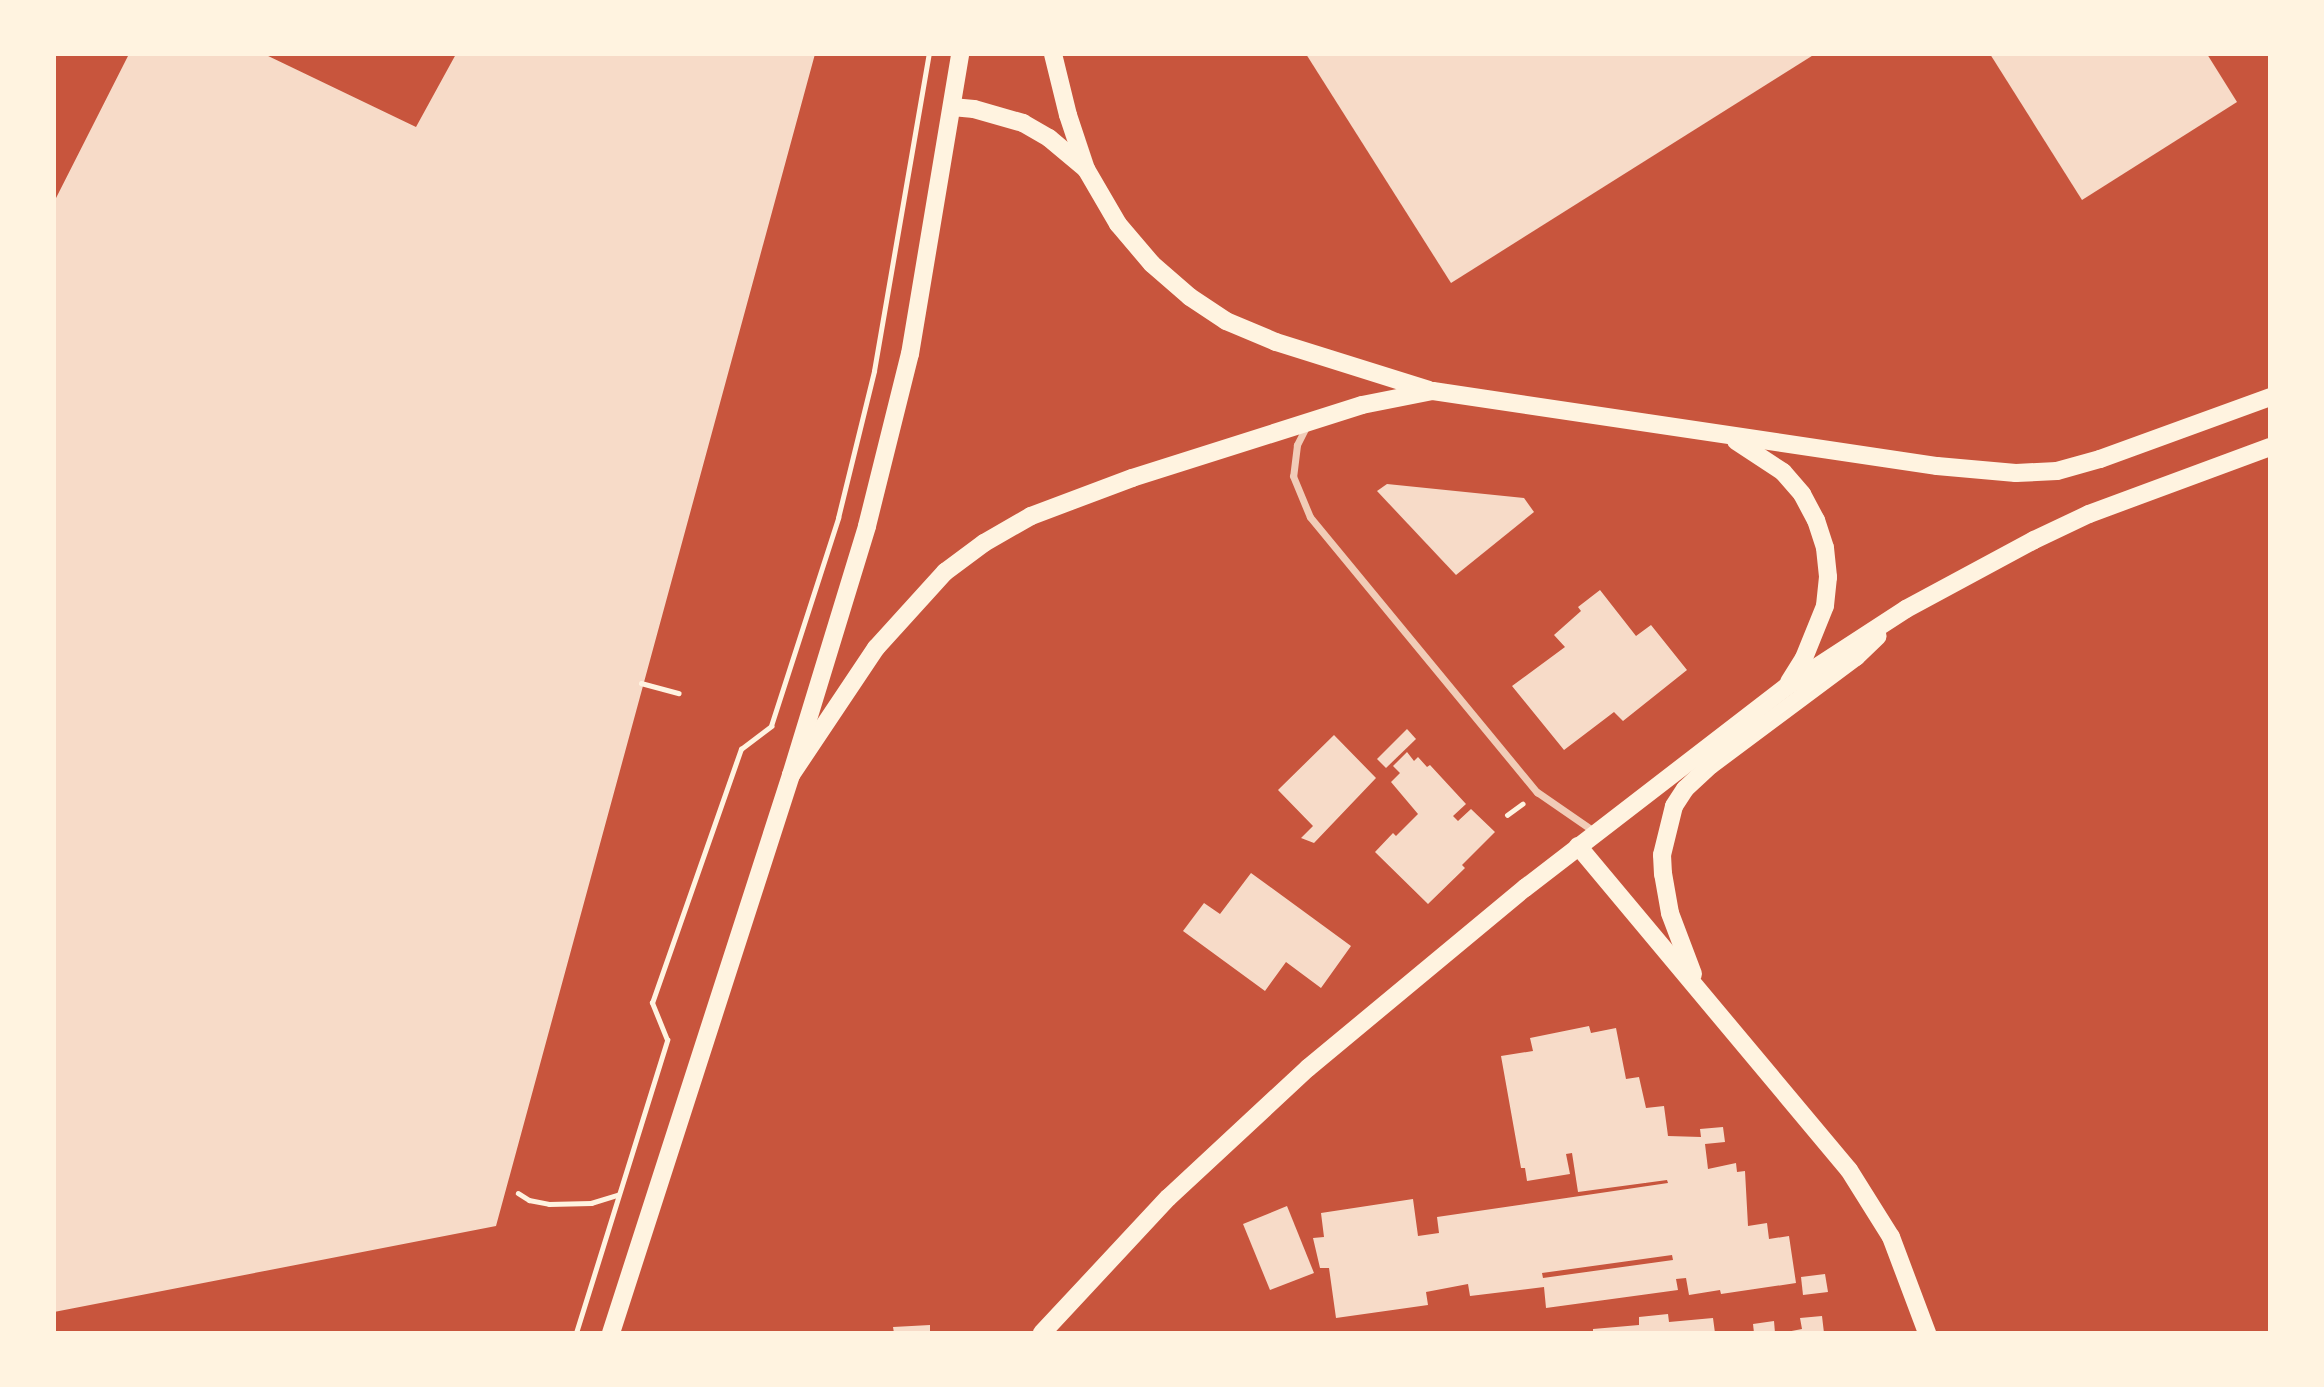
<!DOCTYPE html>
<html>
<head>
<meta charset="utf-8">
<style>
	body { margin:0 }
	#map { position:relative; width:2324px; height:1387px; overflow:hidden; background:#c8553d; font-family:"Crimson Pro",serif }
	div>[style] { position:absolute }
	.building>* { inset:0; background:#f7dbc8 }
	.path>* { height:4.5px; margin:-2.25px; padding:0 2.25px; transform-origin:2.25px; border-radius:2.25px; background:#fff3e0 }
	.minor>* { height:7px; margin:-3.5px; padding:0 3.5px; transform-origin:3.5px; border-radius:3.5px; background:#f1ccb7 }
	.primary>* { height:18px; margin:-9px; padding:0 9px; transform-origin:9px; border-radius:9px; background:#fff3e0 }
	span { translate:-50% -50%; white-space:nowrap; text-align:center; line-height:1.15; -webkit-text-stroke:7px #fff3e0; paint-order:stroke }
	.frame { position:absolute; inset:0; border:56px solid #fff3e0; pointer-events:none }
</style>
</head>
<body>
<div id="map">
	<div class="building">
		<div style="clip-path:polygon(129px 54px,264px 54px,416px 127px,456px 54px,815px 54px,496px 1226px,54px 1312px,54px 202px)"></div>
		<div style="clip-path:polygon(1306px 54px,1815px 54px,1451px 283px)"></div>
		<div style="clip-path:polygon(1990px 54px,2207px 54px,2237px 102px,2082px 200px)"></div>
		<div style="clip-path:polygon(1387px 484px,1524px 498px,1534px 512px,1456px 575px,1377px 491px)"></div>
		<div style="clip-path:polygon(1600px 590px,1636px 636px,1651px 625px,1687px 670px,1623px 721px,1614px 712px,1564px 750px,1512px 686px,1565px 647px,1554px 635px,1581px 611px,1578px 607px)"></div>
		<div style="clip-path:polygon(1407px 729px,1416px 739px,1386px 768px,1377px 759px)"></div>
		<div style="clip-path:polygon(1334px 735px,1376px 778px,1314px 843px,1301px 838px,1313px 826px,1278px 790px)"></div>
		<div style="clip-path:polygon(1407px 752px,1414px 761px,1418px 757px,1427px 767px,1430px 765px,1466px 804px,1453px 816px,1458px 821px,1471px 809px,1495px 832px,1462px 865px,1465px 868px,1428px 904px,1375px 852px,1393px 833px,1396px 836px,1418px 814px,1391px 782px,1400px 773px,1393px 766px)"></div>
		<div style="clip-path:polygon(1251px 873px,1351px 946px,1321px 988px,1286px 962px,1265px 991px,1183px 931px,1204px 903px,1220px 914px)"></div>
		<div style="clip-path:polygon(evenodd,1589px 1026px,1591px 1033px,1616px 1028px,1626px 1079px,1639px 1077px,1646px 1108px,1664px 1106px,1668px 1136px,1701px 1137px,1700px 1129px,1723px 1127px,1725px 1142px,1705px 1144px,1708px 1169px,1736px 1163px,1737px 1172px,1745px 1171px,1748px 1226px,1767px 1223px,1769px 1239px,1789px 1236px,1796px 1283px,1721px 1294px,1720px 1290px,1689px 1295px,1686px 1278px,1676px 1279px,1678px 1290px,1546px 1308px,1544px 1287px,1470px 1296px,1468px 1284px,1426px 1292px,1428px 1305px,1336px 1318px,1329px 1268px,1320px 1268px,1313px 1238px,1324px 1237px,1321px 1213px,1413px 1199px,1418px 1236px,1439px 1233px,1437px 1217px,1668px 1183px,1667px 1180px,1578px 1192px,1572px 1153px,1566px 1154px,1570px 1174px,1527px 1181px,1525px 1168px,1521px 1168px,1501px 1056px,1533px 1051px,1530px 1038px,1589px 1026px,1672px 1255px,1673px 1260px,1543px 1278px,1542px 1273px,1672px 1255px)"></div>
		<div style="clip-path:polygon(1287px 1206px,1314px 1273px,1270px 1290px,1243px 1224px)"></div>
		<div style="clip-path:polygon(1825px 1274px,1828px 1292px,1803px 1295px,1801px 1277px)"></div>
		<div style="clip-path:polygon(1668px 1314px,1669px 1322px,1713px 1318px,1715px 1333px,1593px 1333px,1593px 1329px,1639px 1325px,1639px 1317px)"></div>
		<div style="clip-path:polygon(1822px 1316px,1824px 1333px,1781px 1333px,1802px 1329px,1800px 1318px)"></div>
		<div style="clip-path:polygon(1774px 1321px,1775px 1333px,1754px 1333px,1753px 1324px)"></div>
		<div style="clip-path:polygon(930px 1325px,930px 1333px,894px 1333px,893px 1327px)"></div>
	</div>
	<div class="path">
		<div style="left:641px;top:683px;width:39px;rotate:15deg"></div>
		<div style="left:1507px;top:815px;width:19px;rotate:-36deg"></div>
		<div style="left:518px;top:1193px;width:13px;rotate:32deg"></div>
		<div style="left:529px;top:1200px;width:20px;rotate:11deg"></div>
		<div style="left:549px;top:1204px;width:42px;rotate:-1.4deg"></div>
		<div style="left:591px;top:1203px;width:28px;rotate:-17deg"></div>
		<div style="left:576px;top:1333px;width:307px;rotate:-72.7deg"></div>
		<div style="left:667px;top:1040px;width:40px;rotate:-112deg"></div>
		<div style="left:652px;top:1003px;width:269px;rotate:-70.7deg"></div>
		<div style="left:741px;top:749px;width:38px;rotate:-37deg"></div>
		<div style="left:771px;top:726px;width:219px;rotate:-72.1deg"></div>
		<div style="left:838px;top:518px;width:151px;rotate:-76.2deg"></div>
		<div style="left:874px;top:371px;width:322px;rotate:-80.2deg"></div>
	</div>
	<div class="minor">
		<div style="left:1306px;top:427px;width:20px;rotate:117deg"></div>
		<div style="left:1297px;top:445px;width:31px;rotate:97deg"></div>
		<div style="left:1293px;top:476px;width:44px;rotate:67.5deg"></div>
		<div style="left:1310px;top:517px;width:357px;rotate:50.5deg"></div>
		<div style="left:1537px;top:792px;width:70px;rotate:34.6deg"></div>
	</div>
	<div class="primary">
		<div style="left:1053px;top:54px;width:63px;rotate:76.2deg"></div>
		<div style="left:1068px;top:115px;width:57px;rotate:71.6deg"></div>
		<div style="left:1086px;top:169px;width:64px;rotate:59.8deg"></div>
		<div style="left:1118px;top:224px;width:52px;rotate:49.6deg"></div>
		<div style="left:1152px;top:264px;width:50px;rotate:41deg"></div>
		<div style="left:1190px;top:297px;width:43px;rotate:33.7deg"></div>
		<div style="left:1226px;top:321px;width:54px;rotate:22.8deg"></div>
		<div style="left:1276px;top:342px;width:160px;rotate:17.4deg"></div>
		<div style="left:952px;top:107px;width:22px;rotate:5deg"></div>
		<div style="left:974px;top:109px;width:51px;rotate:15.9deg"></div>
		<div style="left:1023px;top:123px;width:30px;rotate:30deg"></div>
		<div style="left:1049px;top:138px;width:48px;rotate:40deg"></div>
		<div style="left:1736px;top:441px;width:56px;rotate:33.4deg"></div>
		<div style="left:1783px;top:472px;width:29px;rotate:49deg"></div>
		<div style="left:1802px;top:494px;width:30px;rotate:62deg"></div>
		<div style="left:1816px;top:520px;width:29px;rotate:72deg"></div>
		<div style="left:1825px;top:548px;width:29px;rotate:84deg"></div>
		<div style="left:1828px;top:577px;width:29px;rotate:96deg"></div>
		<div style="left:1825px;top:606px;width:56px;rotate:112deg"></div>
		<div style="left:1804px;top:658px;width:28px;rotate:122deg"></div>
		<div style="left:791px;top:775px;width:153px;rotate:-56.2deg"></div>
		<div style="left:876px;top:648px;width:103px;rotate:-47.8deg"></div>
		<div style="left:945px;top:572px;width:49px;rotate:-36.6deg"></div>
		<div style="left:984px;top:543px;width:54px;rotate:-29.9deg"></div>
		<div style="left:1031px;top:516px;width:108px;rotate:-20.6deg"></div>
		<div style="left:1132px;top:478px;width:241px;rotate:-17.6deg"></div>
		<div style="left:1362px;top:405px;width:72px;rotate:-11.2deg"></div>
		<div style="left:1433px;top:391px;width:510px;rotate:8.46deg"></div>
		<div style="left:1937px;top:466px;width:79px;rotate:5.1deg"></div>
		<div style="left:2016px;top:473px;width:41px;rotate:-2.8deg"></div>
		<div style="left:2057px;top:471px;width:45px;rotate:-15.6deg"></div>
		<div style="left:2100px;top:459px;width:181px;rotate:-20deg"></div>
		<div style="left:1578px;top:846px;width:422px;rotate:50.1deg"></div>
		<div style="left:1849px;top:1170px;width:79px;rotate:57.9deg"></div>
		<div style="left:1891px;top:1237px;width:103px;rotate:69.4deg"></div>
		<div style="left:1693px;top:974px;width:65px;rotate:-110.7deg"></div>
		<div style="left:1670px;top:913px;width:40px;rotate:-100deg"></div>
		<div style="left:1663px;top:874px;width:19px;rotate:-93deg"></div>
		<div style="left:1662px;top:855px;width:50px;rotate:-76.2deg"></div>
		<div style="left:1674px;top:806px;width:20px;rotate:-57deg"></div>
		<div style="left:1685px;top:789px;width:35px;rotate:-43deg"></div>
		<div style="left:1711px;top:765px;width:181px;rotate:-36.7deg"></div>
		<div style="left:1856px;top:657px;width:30px;rotate:-44deg"></div>
		<div style="left:611px;top:1333px;width:586px;rotate:-72.12deg"></div>
		<div style="left:791px;top:775px;width:260px;rotate:-73deg"></div>
		<div style="left:867px;top:526px;width:177px;rotate:-76deg"></div>
		<div style="left:910px;top:354px;width:304px;rotate:-80.5deg"></div>
		<div style="left:1042px;top:1333px;width:185px;rotate:-47deg"></div>
		<div style="left:1168px;top:1198px;width:191px;rotate:-42.9deg"></div>
		<div style="left:1308px;top:1068px;width:282px;rotate:-39.7deg"></div>
		<div style="left:1525px;top:888px;width:329px;rotate:-37.6deg"></div>
		<div style="left:1786px;top:687px;width:143px;rotate:-33deg"></div>
		<div style="left:1906px;top:609px;width:145px;rotate:-28.3deg"></div>
		<div style="left:2034px;top:540px;width:61px;rotate:-25.3deg"></div>
		<div style="left:2089px;top:514px;width:193px;rotate:-20.3deg"></div>
	</div>
	<div class="frame"></div>
</div>
</body>
</html>
